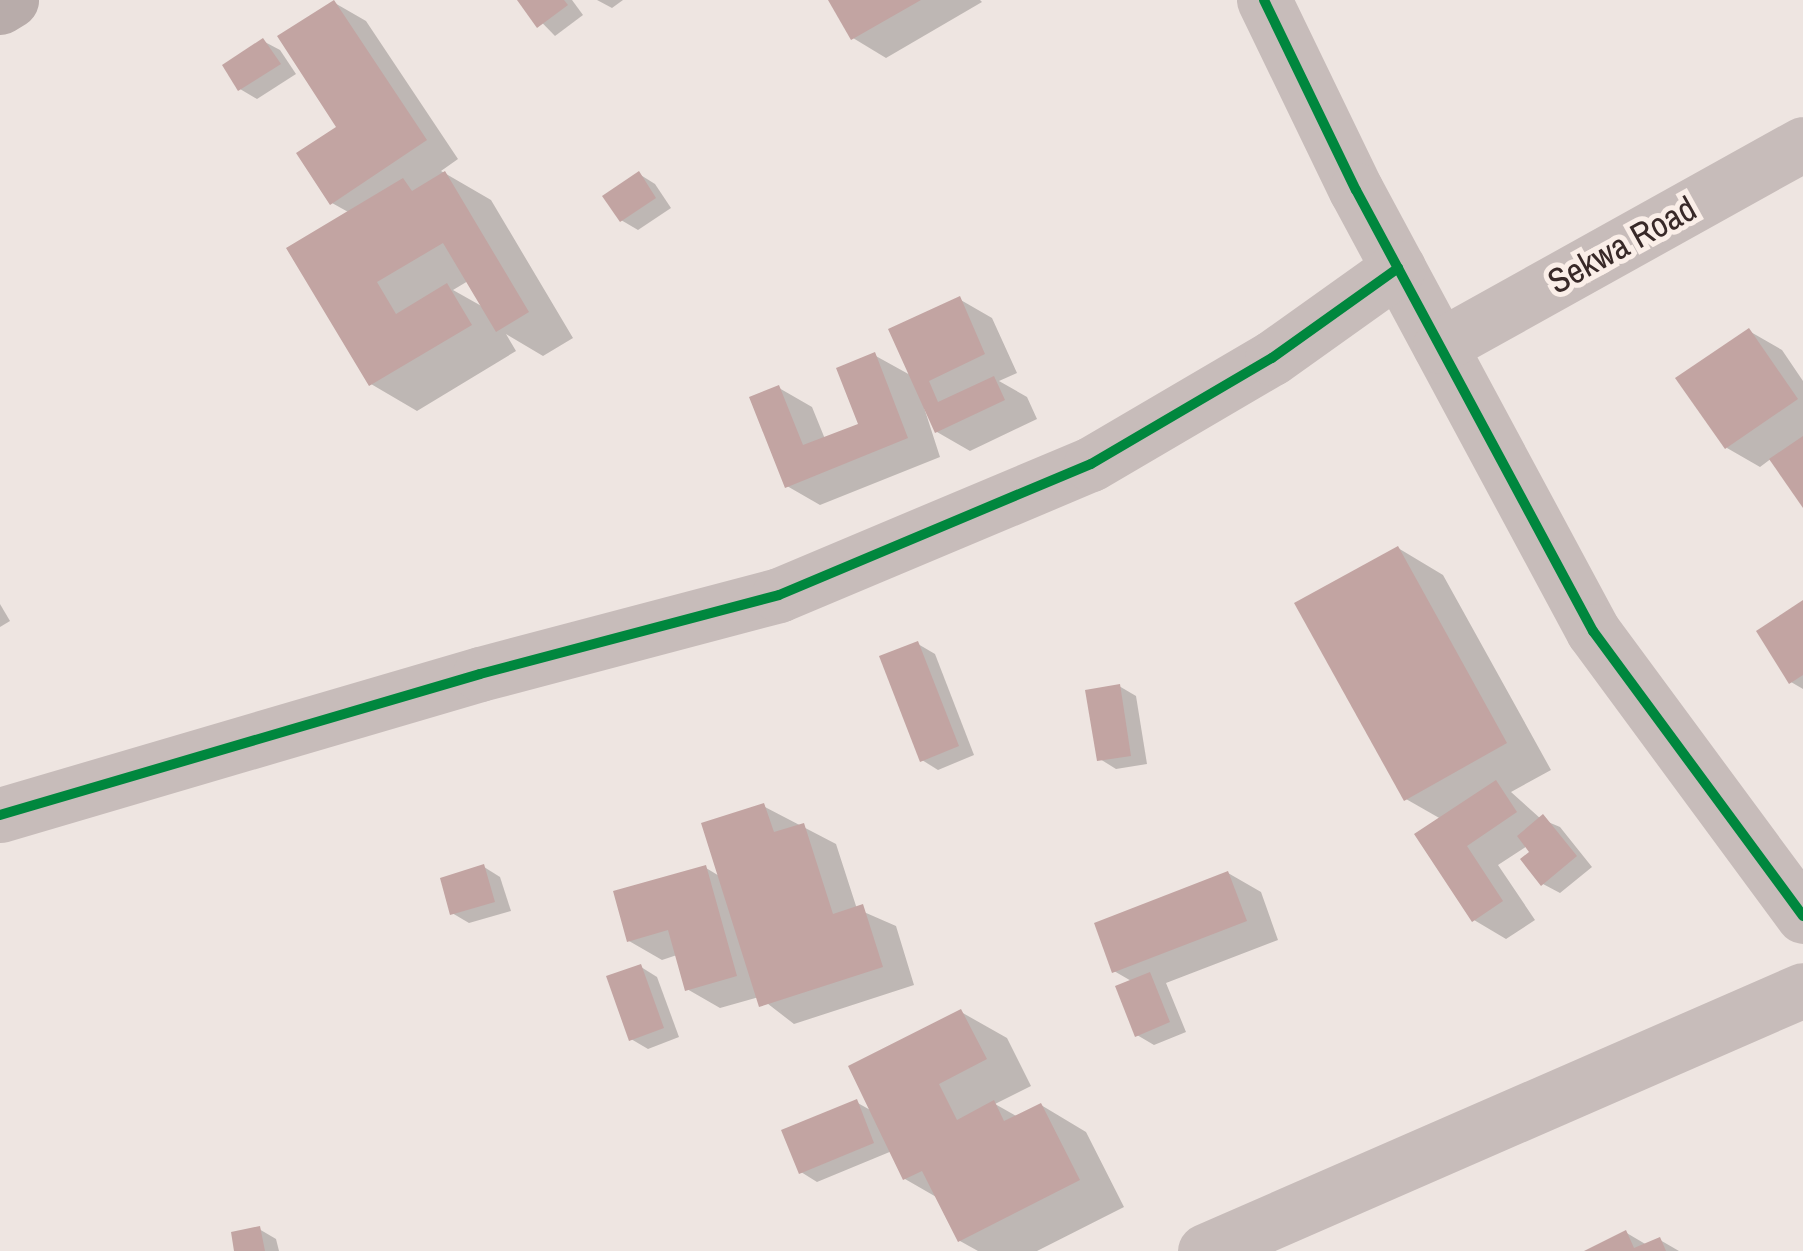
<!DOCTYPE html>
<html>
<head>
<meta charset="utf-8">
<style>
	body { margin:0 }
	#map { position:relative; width:1803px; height:1251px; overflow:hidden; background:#eee5e1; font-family:"Archivo Narrow",sans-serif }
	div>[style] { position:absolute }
	.shadow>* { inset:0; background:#0003 }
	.building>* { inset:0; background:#c2a4a2 }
	.street>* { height:55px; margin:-27.5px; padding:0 27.5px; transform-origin:27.5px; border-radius:27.5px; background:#c7bcba }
	.secondary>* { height:55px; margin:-27.5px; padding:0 27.5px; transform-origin:27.5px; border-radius:27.5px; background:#b8acaa }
	.cycleway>* { height:10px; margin:-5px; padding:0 5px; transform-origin:5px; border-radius:5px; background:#00873e }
	span { translate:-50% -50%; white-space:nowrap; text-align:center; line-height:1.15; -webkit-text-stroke:10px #faeee8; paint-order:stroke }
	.street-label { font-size:35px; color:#382928 }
</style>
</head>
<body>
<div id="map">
	<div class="shadow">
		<div style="clip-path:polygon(520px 0,572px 0,583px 15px,555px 36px)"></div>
		<div style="clip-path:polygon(597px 0,623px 0,612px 8px)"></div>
		<div style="clip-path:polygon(830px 0,980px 0,982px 2px,886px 58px,853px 38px)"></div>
		<div style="clip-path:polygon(evenodd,333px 2px,366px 21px,458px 159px,441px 171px,491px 200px,573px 338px,543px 356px,506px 334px,516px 351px,417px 411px,371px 384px,350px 213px,332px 203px,340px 127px,333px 2px,468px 281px,485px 308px,453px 290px,468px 281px)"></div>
		<div style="clip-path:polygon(263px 41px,280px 50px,296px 74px,257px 99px,240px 89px)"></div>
		<div style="clip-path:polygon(639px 174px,655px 184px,671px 208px,638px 230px,621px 220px)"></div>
		<div style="clip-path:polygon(959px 299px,992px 318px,1017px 373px,999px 381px,1027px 397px,1037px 419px,970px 451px,937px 432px,919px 392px,940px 457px,820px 505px,787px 486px,779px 388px,812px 407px,825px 439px,861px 425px,874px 355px,912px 376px)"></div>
		<div style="clip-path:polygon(1749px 331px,1782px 350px,1803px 381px,1803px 503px,1772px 458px,1760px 467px,1727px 448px)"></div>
		<div style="clip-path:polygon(1398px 548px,1443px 575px,1551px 770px,1511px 792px,1541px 819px,1560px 827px,1592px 867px,1560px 893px,1543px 884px,1527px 846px,1498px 865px,1535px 920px,1506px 939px,1474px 920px,1441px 819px,1406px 799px)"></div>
		<div style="clip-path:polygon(1803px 603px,1803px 689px,1791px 682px)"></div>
		<div style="clip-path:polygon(0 604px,10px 621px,0 627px)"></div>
		<div style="clip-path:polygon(918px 644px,935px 654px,974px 755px,938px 770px,922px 760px)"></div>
		<div style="clip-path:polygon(1119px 686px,1136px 696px,1147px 764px,1116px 769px,1100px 759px)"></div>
		<div style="clip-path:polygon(763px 806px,836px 844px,857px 909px,896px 926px,914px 985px,794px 1024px,759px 997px,720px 1008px,687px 989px,677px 955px,662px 960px,629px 941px,706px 868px,721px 877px)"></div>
		<div style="clip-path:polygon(484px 867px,500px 877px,511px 911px,469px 923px,452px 913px)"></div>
		<div style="clip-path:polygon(1228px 873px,1261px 892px,1278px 940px,1166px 983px,1186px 1032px,1154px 1045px,1137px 1035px,1133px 982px,1114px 971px)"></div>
		<div style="clip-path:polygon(641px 967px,657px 977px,679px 1037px,648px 1049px,631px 1039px)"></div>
		<div style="clip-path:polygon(961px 1012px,1007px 1038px,1031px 1086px,995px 1104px,1018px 1117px,1041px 1105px,1086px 1132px,1124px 1207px,1037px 1251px,978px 1251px,960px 1241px,938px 1198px,905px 1179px,892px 1151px,817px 1182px,801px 1172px,856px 1102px,872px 1111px)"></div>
		<div style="clip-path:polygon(259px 1229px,276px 1239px,279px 1251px,237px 1251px)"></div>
		<div style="clip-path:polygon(1625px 1232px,1647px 1245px,1660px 1240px,1679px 1251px,1586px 1251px)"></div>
	</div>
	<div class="building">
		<div style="clip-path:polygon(334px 0,427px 140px,330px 205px,296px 153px,336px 127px,277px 36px)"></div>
		<div style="clip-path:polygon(517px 0,564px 0,568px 5px,537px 28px)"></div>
		<div style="clip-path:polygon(828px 0,921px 0,851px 40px)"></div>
		<div style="clip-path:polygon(263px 38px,281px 64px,238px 91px,222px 65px)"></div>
		<div style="clip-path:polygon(445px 171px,529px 312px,496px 332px,443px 243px,377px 282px,396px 314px,447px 283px,472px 325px,369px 386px,286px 248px,403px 178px,412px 191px)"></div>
		<div style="clip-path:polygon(639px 171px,656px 198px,620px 222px,602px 196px)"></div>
		<div style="clip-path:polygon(960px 296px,985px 354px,929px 381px,938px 402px,994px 376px,1005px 400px,935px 433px,888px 329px)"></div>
		<div style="clip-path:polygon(1749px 328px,1798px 399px,1725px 449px,1675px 378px)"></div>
		<div style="clip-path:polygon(875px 352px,908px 438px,785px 488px,749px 397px,779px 385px,803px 445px,858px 424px,836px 368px)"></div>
		<div style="clip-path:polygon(1803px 436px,1803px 508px,1769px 459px)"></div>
		<div style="clip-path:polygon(1398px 546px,1507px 743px,1404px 801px,1294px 603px)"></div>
		<div style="clip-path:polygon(1803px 600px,1803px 675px,1789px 684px,1756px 631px)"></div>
		<div style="clip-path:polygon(918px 641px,959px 746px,920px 762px,879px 656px)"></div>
		<div style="clip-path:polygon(1120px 684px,1131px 756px,1097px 761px,1085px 690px)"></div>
		<div style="clip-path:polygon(1496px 780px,1517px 812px,1467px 846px,1503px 901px,1472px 922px,1414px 834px)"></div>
		<div style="clip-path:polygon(764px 803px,774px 832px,804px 823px,833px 914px,863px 904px,883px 967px,759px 1007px,701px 823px)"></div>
		<div style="clip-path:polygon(1543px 814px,1577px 856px,1541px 886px,1520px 859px,1529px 852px,1517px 836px)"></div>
		<div style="clip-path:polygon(484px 864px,495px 902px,450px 915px,440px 878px)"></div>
		<div style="clip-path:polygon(706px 865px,737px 976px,685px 991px,668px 930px,627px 942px,613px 891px)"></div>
		<div style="clip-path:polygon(1228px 871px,1247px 921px,1112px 973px,1094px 923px)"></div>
		<div style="clip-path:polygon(641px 964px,664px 1028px,629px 1041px,606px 976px)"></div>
		<div style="clip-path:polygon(1150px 972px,1170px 1022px,1135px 1037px,1115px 986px)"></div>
		<div style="clip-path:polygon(961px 1009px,987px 1059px,939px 1084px,957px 1120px,994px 1100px,1004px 1121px,1041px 1103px,1080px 1180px,958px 1242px,922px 1171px,903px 1180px,848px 1066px)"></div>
		<div style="clip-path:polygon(857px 1099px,874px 1143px,799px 1174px,781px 1130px)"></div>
		<div style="clip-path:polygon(260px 1226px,265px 1251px,234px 1251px,231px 1232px)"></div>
		<div style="clip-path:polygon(1626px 1230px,1634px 1248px,1660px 1237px,1666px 1251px,1584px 1251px)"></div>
	</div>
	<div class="street">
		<div style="left:1264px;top:0;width:211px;rotate:64.2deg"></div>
		<div style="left:1356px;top:190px;width:501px;rotate:61.75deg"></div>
		<div style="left:1593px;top:631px;width:354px;rotate:53.6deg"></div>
		<div style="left:1440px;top:346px;width:415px;rotate:-29.1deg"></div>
		<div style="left:0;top:815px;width:500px;rotate:-16.37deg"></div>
		<div style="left:480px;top:674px;width:309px;rotate:-14.8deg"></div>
		<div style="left:779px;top:595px;width:338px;rotate:-22.8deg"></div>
		<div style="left:1091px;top:464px;width:210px;rotate:-30.4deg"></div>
		<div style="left:1272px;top:358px;width:155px;rotate:-35.5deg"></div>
		<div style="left:1205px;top:1251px;width:652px;rotate:-23.58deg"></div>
	</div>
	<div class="secondary">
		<div style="left:0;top:7px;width:13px;rotate:-32deg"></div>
	</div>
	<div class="cycleway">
		<div style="left:1264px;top:0;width:211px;rotate:64.2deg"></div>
		<div style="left:1356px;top:190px;width:501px;rotate:61.75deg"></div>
		<div style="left:1593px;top:631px;width:354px;rotate:53.6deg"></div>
		<div style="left:0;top:815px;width:500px;rotate:-16.37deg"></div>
		<div style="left:480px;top:674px;width:309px;rotate:-14.8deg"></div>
		<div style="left:779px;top:595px;width:338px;rotate:-22.8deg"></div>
		<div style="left:1091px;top:464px;width:210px;rotate:-30.4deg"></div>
		<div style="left:1272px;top:358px;width:155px;rotate:-35.5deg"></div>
	</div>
	<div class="street-label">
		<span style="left:1622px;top:245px;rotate:-29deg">Sekwa Road</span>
	</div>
</div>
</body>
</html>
